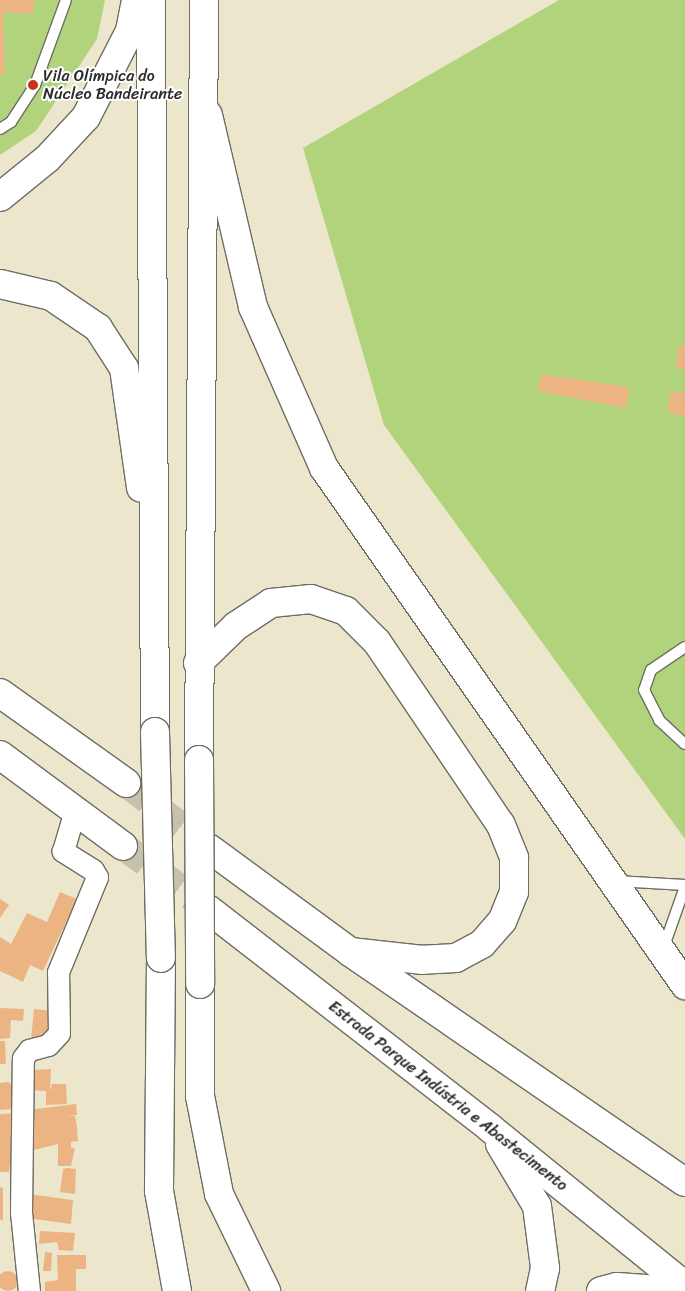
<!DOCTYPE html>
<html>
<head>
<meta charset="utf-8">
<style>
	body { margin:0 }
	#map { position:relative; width:685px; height:1291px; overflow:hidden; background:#ece7cc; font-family:Sriracha,sans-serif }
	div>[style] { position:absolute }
	.green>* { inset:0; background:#b1d37b }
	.building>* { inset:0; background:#ecb482 }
	.round { border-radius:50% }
	.highway-tunnel>* { height:28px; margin-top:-14px; transform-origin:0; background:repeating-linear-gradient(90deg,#c5c1ac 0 28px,transparent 0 42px) }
	.roads { filter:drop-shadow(1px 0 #6f6d63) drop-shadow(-1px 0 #6f6d63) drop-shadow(0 1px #6f6d63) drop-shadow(0 -1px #6f6d63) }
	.lane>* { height:10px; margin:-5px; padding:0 5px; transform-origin:5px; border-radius:5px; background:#fff }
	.street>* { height:21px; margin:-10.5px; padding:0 10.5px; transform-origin:10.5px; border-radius:10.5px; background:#fff }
	.primary>* { height:28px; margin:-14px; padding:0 14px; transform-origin:14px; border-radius:14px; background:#fff }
	.highway>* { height:28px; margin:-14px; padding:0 14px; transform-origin:14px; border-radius:14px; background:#fff }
	.bridges { filter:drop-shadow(1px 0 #6f6d63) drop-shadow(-1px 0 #6f6d63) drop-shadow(0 1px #6f6d63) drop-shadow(0 -1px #6f6d63) }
	.highway-bridge>* { height:28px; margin:-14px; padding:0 14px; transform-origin:14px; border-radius:14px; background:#fff }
	.dots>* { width:14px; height:14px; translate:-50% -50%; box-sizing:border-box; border:2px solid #fff; border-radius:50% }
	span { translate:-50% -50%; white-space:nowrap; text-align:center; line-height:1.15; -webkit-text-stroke:4px #fff; paint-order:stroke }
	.poi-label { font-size:16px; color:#2b2b2b }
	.left { translate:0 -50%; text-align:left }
	.street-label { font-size:16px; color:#2b2b2b }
</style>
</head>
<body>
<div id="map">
	<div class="green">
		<div style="clip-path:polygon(0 0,105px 0,97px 39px,36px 131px,0 155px)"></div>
		<div style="clip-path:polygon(559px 0,685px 0,685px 839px,384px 425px,303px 148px)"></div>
	</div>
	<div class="building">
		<div style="clip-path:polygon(0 0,34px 0,34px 13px,3px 13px,5px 75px,0 75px)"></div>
		<div style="clip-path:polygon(679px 346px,685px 347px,685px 370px,676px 367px)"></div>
		<div style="clip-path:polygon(541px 374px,629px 387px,626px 408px,538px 391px)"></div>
		<div style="clip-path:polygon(671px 391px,685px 393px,685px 417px,667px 412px)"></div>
		<div style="clip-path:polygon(60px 892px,77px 899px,43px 971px,30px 965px,23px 982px,0 971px,0 937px,11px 944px,27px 913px,47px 922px)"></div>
		<div style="clip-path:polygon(0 899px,9px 905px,0 918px)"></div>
		<div style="clip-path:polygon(0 1008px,24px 1009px,23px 1021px,11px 1020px,10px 1038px,0 1039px)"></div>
		<div style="clip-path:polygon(34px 1009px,53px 1011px,49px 1039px,31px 1039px)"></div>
		<div style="clip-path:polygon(0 1041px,5px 1041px,6px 1064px,0 1064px)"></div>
		<div style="clip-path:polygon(51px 1069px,50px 1091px,52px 1084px,66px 1084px,67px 1104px,46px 1105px,46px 1091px,28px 1090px,32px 1070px)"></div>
		<div style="clip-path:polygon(8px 1082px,13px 1086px,15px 1109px,0 1110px,0 1083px)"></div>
		<div style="clip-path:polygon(76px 1104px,77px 1115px,67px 1116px,75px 1116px,77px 1127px,78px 1141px,71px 1142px,71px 1148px,75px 1148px,71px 1166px,58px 1166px,58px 1144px,30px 1151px,27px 1110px)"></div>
		<div style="clip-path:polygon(16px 1113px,9px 1172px,0 1172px,0 1114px)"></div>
		<div style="clip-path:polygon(67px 1168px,76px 1169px,75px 1194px,60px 1192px,63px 1169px)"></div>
		<div style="clip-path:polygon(0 1187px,3px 1188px,3px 1220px,0 1220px)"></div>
		<div style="clip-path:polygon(28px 1194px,73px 1200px,71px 1224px,27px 1218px)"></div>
		<div style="clip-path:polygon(40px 1231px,75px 1233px,73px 1251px,59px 1250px,57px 1242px,39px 1244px)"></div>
		<div style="clip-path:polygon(45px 1252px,52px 1253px,51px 1271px,43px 1271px)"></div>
		<div style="clip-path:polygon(57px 1255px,86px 1255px,86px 1269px,76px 1269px,76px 1291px,45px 1291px,45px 1282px,58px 1280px)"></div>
		<div class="round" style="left:-2px;top:1271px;width:20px;height:20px"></div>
	</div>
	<div class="highway-tunnel">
		<div style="left:126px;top:783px;width:107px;rotate:38.2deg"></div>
		<div style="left:123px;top:846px;width:106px;rotate:36.5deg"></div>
	</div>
	<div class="roads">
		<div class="lane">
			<div style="left:0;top:129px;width:13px;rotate:-32deg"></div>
			<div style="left:11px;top:122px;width:44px;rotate:-57deg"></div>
			<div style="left:35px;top:85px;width:90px;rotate:-70deg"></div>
			<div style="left:685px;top:647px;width:41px;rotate:145.9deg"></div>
			<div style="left:651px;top:670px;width:21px;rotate:109deg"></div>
			<div style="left:644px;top:690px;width:34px;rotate:63deg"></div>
			<div style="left:659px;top:720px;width:35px;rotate:43deg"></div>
			<div style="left:616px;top:881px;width:69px;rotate:3.3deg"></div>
			<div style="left:663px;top:949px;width:66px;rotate:-70.5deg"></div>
		</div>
		<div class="street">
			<div style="left:29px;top:1291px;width:79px;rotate:-95.8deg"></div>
			<div style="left:21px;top:1212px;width:154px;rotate:-89.3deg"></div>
			<div style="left:23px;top:1058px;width:10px;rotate:-53deg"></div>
			<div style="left:29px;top:1050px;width:20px;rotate:-15deg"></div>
			<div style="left:48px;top:1045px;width:16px;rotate:-47deg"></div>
			<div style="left:59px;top:1033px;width:61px;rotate:-90.9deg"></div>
			<div style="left:58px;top:972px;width:103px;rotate:-67.7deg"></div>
			<div style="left:97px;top:877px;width:8px;rotate:-120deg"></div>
			<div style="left:93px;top:870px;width:36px;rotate:-148deg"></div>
			<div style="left:63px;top:851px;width:43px;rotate:-73.7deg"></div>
		</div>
		<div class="primary">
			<div style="left:208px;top:115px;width:197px;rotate:76.8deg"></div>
			<div style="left:253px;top:307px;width:176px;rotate:66.2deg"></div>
			<div style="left:324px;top:468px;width:631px;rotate:55.07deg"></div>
		</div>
		<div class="highway">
			<div style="left:151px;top:0;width:732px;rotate:89.69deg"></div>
			<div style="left:0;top:197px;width:60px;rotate:-39deg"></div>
			<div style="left:47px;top:159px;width:57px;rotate:-47.1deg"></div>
			<div style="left:86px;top:117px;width:97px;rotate:-62.9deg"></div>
			<div style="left:130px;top:31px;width:32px;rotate:-79deg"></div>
			<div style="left:0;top:284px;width:52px;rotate:13.2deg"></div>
			<div style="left:51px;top:296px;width:57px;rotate:34.2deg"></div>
			<div style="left:98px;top:328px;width:48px;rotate:57deg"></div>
			<div style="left:124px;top:368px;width:121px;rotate:81.9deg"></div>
			<div style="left:198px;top:663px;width:53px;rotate:-44.2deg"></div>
			<div style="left:236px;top:626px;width:42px;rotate:-33.3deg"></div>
			<div style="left:271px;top:603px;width:40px;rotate:-5.7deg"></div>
			<div style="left:311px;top:599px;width:37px;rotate:19deg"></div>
			<div style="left:346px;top:611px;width:44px;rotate:45deg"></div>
			<div style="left:377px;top:642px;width:221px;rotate:55.9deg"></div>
			<div style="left:501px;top:825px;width:35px;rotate:68deg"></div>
			<div style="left:514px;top:858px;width:34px;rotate:90deg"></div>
			<div style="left:514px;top:892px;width:31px;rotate:112deg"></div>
			<div style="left:502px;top:921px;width:30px;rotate:131deg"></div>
			<div style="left:482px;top:944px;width:30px;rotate:152deg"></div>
			<div style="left:456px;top:958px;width:33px;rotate:177deg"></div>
			<div style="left:423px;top:960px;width:73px;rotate:-173.7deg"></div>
			<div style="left:0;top:693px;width:155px;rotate:35.5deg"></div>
			<div style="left:0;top:755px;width:153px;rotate:36.5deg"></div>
			<div style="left:199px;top:760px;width:760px;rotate:-89.62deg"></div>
			<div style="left:210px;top:849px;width:174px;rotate:36.3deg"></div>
			<div style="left:350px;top:952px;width:406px;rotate:34.5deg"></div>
			<div style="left:208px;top:909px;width:357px;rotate:37.8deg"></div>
			<div style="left:490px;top:1128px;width:251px;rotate:39deg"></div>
			<div style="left:161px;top:958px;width:233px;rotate:90.5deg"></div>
			<div style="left:159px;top:1191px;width:102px;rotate:79.8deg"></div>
			<div style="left:200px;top:984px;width:112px;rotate:90deg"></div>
			<div style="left:200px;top:1096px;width:100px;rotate:79deg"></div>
			<div style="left:219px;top:1194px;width:108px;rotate:64.1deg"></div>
			<div style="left:500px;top:1144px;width:72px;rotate:59.2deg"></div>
			<div style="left:537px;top:1206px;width:63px;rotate:82.6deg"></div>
			<div style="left:545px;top:1268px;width:24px;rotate:102deg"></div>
			<div style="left:601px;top:1291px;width:16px;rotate:-14deg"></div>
			<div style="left:617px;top:1287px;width:57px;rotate:4deg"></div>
		</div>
	</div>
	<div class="bridges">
		<div class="highway-bridge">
			<div style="left:155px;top:732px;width:226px;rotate:88.5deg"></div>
			<div style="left:199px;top:760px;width:224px;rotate:89.7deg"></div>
		</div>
	</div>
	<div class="dots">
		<div style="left:33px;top:85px;background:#c8321e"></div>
	</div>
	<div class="poi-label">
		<span class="left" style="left:43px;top:85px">Vila Olímpica do<br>Núcleo Bandeirante</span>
	</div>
	<div class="street-label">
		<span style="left:448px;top:1096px;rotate:38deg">Estrada Parque Indústria e Abastecimento</span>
	</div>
</div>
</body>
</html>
